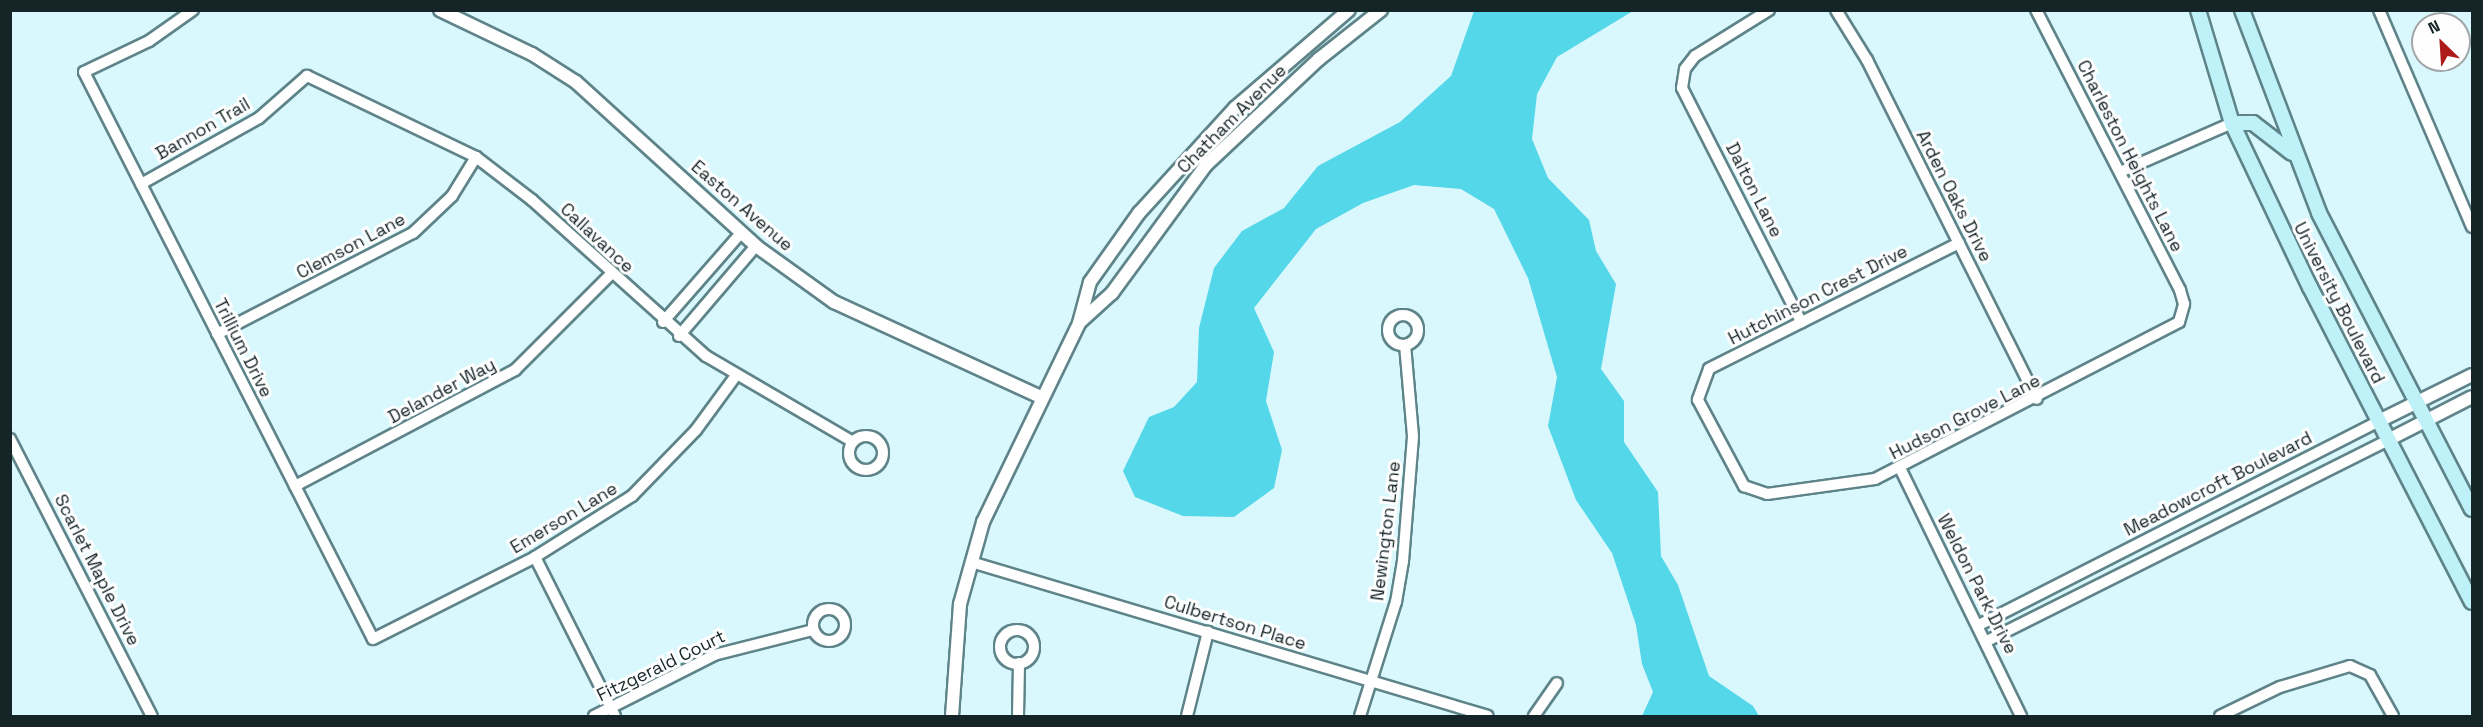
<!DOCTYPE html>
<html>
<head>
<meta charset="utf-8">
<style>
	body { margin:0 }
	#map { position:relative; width:2483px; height:727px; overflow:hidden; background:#d8f8fd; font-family:"Space Grotesk",sans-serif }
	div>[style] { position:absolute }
	.water>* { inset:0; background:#53d7e9 }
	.roads { filter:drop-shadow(2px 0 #5e8489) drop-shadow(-2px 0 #5e8489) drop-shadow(0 2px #5e8489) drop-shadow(0 -2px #5e8489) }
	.minor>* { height:10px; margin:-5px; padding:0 5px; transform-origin:5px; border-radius:5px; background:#fff }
	.minor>.ring { margin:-5px; padding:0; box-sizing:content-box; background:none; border:10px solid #fff; border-radius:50% }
	.tertiary>* { height:12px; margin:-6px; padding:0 6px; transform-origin:6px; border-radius:6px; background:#fff }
	.secondary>* { height:14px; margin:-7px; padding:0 7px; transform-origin:7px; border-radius:7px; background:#bff2f8 }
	span { translate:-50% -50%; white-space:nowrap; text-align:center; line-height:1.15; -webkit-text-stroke:6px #fefefe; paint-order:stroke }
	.street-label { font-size:18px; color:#152426 }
	.frame { position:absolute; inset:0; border:12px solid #152426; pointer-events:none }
	.north { position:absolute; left:2411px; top:12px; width:60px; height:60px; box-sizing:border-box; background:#fefefe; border:2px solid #a1a7a8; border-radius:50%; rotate:335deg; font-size:16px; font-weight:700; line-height:24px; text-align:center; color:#152426 }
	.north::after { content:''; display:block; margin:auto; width:21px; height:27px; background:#ac1a19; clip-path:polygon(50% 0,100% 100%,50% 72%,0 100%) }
</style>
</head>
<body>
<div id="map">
	<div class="water">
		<div style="clip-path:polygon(1474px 11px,1633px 11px,1557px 57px,1537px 94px,1532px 139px,1548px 178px,1589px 220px,1596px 251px,1616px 284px,1601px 369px,1624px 401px,1624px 442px,1658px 492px,1661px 556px,1678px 585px,1709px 676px,1753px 706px,1759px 716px,1642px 716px,1653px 692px,1642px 664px,1636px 625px,1612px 553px,1576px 500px,1548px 426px,1557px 377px,1528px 278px,1494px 209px,1461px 189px,1414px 185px,1363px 203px,1316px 229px,1254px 308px,1274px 352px,1266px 401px,1282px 450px,1274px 488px,1234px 517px,1183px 516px,1135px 497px,1123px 471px,1149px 417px,1174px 407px,1197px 382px,1199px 328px,1214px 268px,1242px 231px,1284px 208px,1318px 166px,1400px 122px,1451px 76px)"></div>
	</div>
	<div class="roads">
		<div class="minor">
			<div style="left:193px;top:10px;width:54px;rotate:144.8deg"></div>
			<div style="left:149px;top:41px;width:72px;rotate:154.5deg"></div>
			<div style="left:84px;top:72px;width:636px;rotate:62.99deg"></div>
			<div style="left:373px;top:639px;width:182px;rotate:-26.8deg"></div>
			<div style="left:535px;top:557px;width:115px;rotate:-32.2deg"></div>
			<div style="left:632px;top:496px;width:92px;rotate:-45.9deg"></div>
			<div style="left:696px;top:430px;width:66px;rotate:-53.7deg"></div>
			<div style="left:1769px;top:10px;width:87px;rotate:148.1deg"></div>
			<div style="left:1695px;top:56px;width:16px;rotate:128deg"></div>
			<div style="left:1685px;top:69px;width:19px;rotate:99deg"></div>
			<div style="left:1682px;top:88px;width:263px;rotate:63deg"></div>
			<div style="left:1836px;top:10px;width:59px;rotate:58.2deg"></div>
			<div style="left:1867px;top:60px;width:379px;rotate:63.4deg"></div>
			<div style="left:2379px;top:10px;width:236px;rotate:66.8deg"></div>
			<div style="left:2120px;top:172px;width:122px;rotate:-23.6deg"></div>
			<div style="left:141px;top:184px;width:135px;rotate:-29.2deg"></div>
			<div style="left:259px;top:118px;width:64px;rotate:-41.2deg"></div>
			<div style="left:307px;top:76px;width:187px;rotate:25.6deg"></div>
			<div style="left:476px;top:157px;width:71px;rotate:37.5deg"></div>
			<div style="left:532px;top:200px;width:234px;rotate:41.9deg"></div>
			<div style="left:706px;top:356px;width:170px;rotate:30.3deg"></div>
			<div style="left:1959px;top:243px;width:280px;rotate:153.3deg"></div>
			<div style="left:1709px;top:369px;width:33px;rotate:110deg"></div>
			<div style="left:1698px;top:400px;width:98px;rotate:61.9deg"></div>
			<div style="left:1744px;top:486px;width:24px;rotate:19deg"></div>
			<div style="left:1767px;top:494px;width:109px;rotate:-7.9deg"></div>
			<div style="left:1875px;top:479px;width:342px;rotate:-27.3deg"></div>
			<div style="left:2179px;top:322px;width:19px;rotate:-74deg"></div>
			<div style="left:2184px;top:304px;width:15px;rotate:-106deg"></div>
			<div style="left:2180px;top:290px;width:315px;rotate:-117.2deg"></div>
			<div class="ring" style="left:1388px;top:315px;width:20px;height:20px"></div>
			<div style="left:663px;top:322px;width:118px;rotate:-48.8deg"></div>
			<div style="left:217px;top:334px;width:220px;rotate:-27.3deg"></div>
			<div style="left:413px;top:233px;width:54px;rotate:-43.5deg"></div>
			<div style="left:452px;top:196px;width:46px;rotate:-58.4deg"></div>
			<div style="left:679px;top:336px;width:118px;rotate:-49.5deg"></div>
			<div class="ring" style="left:849px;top:436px;width:24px;height:24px"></div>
			<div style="left:10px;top:439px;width:311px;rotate:62.9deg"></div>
			<div style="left:1900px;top:468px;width:276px;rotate:64deg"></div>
			<div style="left:295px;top:486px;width:249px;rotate:-27.8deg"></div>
			<div style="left:515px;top:370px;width:136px;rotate:-45deg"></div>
			<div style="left:535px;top:557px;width:178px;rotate:63.3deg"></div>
			<div style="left:971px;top:562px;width:539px;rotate:16.59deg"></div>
			<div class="ring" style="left:813px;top:609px;width:22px;height:22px"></div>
			<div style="left:1979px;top:625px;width:449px;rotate:-27deg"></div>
			<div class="ring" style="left:1000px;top:630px;width:24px;height:24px"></div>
			<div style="left:1987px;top:641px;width:449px;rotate:-26.6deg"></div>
			<div style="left:594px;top:716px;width:135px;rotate:-26.9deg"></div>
			<div style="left:714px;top:655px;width:102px;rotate:-14.2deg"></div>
			<div style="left:1018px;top:716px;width:53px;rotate:-88.9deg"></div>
			<div style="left:1187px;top:716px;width:87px;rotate:-76deg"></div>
			<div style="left:1360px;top:716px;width:120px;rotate:-72.5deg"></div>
			<div style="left:1396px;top:602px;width:42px;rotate:-80.3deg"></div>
			<div style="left:1403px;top:561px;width:125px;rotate:-85.4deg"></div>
			<div style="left:1413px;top:436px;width:91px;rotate:-95deg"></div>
			<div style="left:1534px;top:716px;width:40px;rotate:-55.1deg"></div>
			<div style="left:2220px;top:716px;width:67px;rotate:-25.8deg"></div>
			<div style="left:2280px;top:687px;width:73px;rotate:-16.7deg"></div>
			<div style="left:2350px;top:666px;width:22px;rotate:24deg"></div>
			<div style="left:2370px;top:675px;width:47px;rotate:60.7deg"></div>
		</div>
		<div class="tertiary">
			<div style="left:440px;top:10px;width:102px;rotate:25.6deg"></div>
			<div style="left:532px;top:54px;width:52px;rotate:32.5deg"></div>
			<div style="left:576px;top:82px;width:244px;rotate:42.3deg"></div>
			<div style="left:756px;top:246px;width:96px;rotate:35.7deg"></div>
			<div style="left:834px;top:302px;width:228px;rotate:24.7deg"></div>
			<div style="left:1080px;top:322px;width:43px;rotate:-42.2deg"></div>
			<div style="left:1112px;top:293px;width:159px;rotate:-53.7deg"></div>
			<div style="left:1206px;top:165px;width:155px;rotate:-43.2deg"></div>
			<div style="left:1319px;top:59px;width:79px;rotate:-38.3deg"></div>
			<div style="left:2379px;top:421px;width:104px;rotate:-26.3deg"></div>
			<div style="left:2388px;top:440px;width:94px;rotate:-27.1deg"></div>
			<div style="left:952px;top:716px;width:112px;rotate:-85.9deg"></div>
			<div style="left:960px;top:604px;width:85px;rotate:-74.3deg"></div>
			<div style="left:983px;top:522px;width:221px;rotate:-64.2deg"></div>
			<div style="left:1079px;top:323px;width:42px;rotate:-75deg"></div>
			<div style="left:1090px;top:282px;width:85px;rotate:-54.6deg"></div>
			<div style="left:1139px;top:213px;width:142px;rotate:-47.6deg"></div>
			<div style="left:1235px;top:108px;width:150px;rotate:-40.7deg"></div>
		</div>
		<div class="secondary">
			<div style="left:2198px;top:10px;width:118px;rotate:73.3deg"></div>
			<div style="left:2232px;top:123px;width:182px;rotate:64.6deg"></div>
			<div style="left:2310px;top:287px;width:354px;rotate:62.8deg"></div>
			<div style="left:2242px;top:10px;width:217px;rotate:69.2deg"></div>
			<div style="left:2319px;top:213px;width:333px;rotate:62.7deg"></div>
			<div style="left:2232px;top:123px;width:21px"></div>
			<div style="left:2253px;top:123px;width:49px;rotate:37.6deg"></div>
		</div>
	</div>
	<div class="street-label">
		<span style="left:1232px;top:119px;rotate:-45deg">Chatham Avenue</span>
		<span style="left:203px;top:129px;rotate:-30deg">Bannon Trail</span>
		<span style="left:2130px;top:156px;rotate:63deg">Charleston Heights Lane</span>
		<span style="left:1754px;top:190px;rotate:63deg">Dalton Lane</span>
		<span style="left:1954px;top:196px;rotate:63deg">Arden Oaks Drive</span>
		<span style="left:742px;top:206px;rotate:41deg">Easton Avenue</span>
		<span style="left:597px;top:238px;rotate:43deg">Callavance</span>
		<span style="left:351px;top:246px;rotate:-28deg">Clemson Lane</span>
		<span style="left:1818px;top:295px;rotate:-27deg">Hutchinson Crest Drive</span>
		<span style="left:2339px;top:303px;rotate:63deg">University Boulevard</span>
		<span style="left:243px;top:348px;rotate:63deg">Trillium Drive</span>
		<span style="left:442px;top:391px;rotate:-28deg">Delander Way</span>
		<span style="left:1965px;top:417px;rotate:-27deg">Hudson Grove Lane</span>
		<span style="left:2218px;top:484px;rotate:-27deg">Meadowcroft Boulevard</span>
		<span style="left:564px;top:518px;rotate:-31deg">Emerson Lane</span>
		<span style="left:1386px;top:531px;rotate:-83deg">Newington Lane</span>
		<span style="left:97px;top:570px;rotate:63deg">Scarlet Maple Drive</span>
		<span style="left:1977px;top:584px;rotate:63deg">Weldon Park Drive</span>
		<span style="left:1235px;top:623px;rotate:17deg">Culbertson Place</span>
		<span style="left:661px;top:666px;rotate:-26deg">Fitzgerald Court</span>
	</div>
	<div class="frame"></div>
	<div class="north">N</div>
</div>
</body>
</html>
